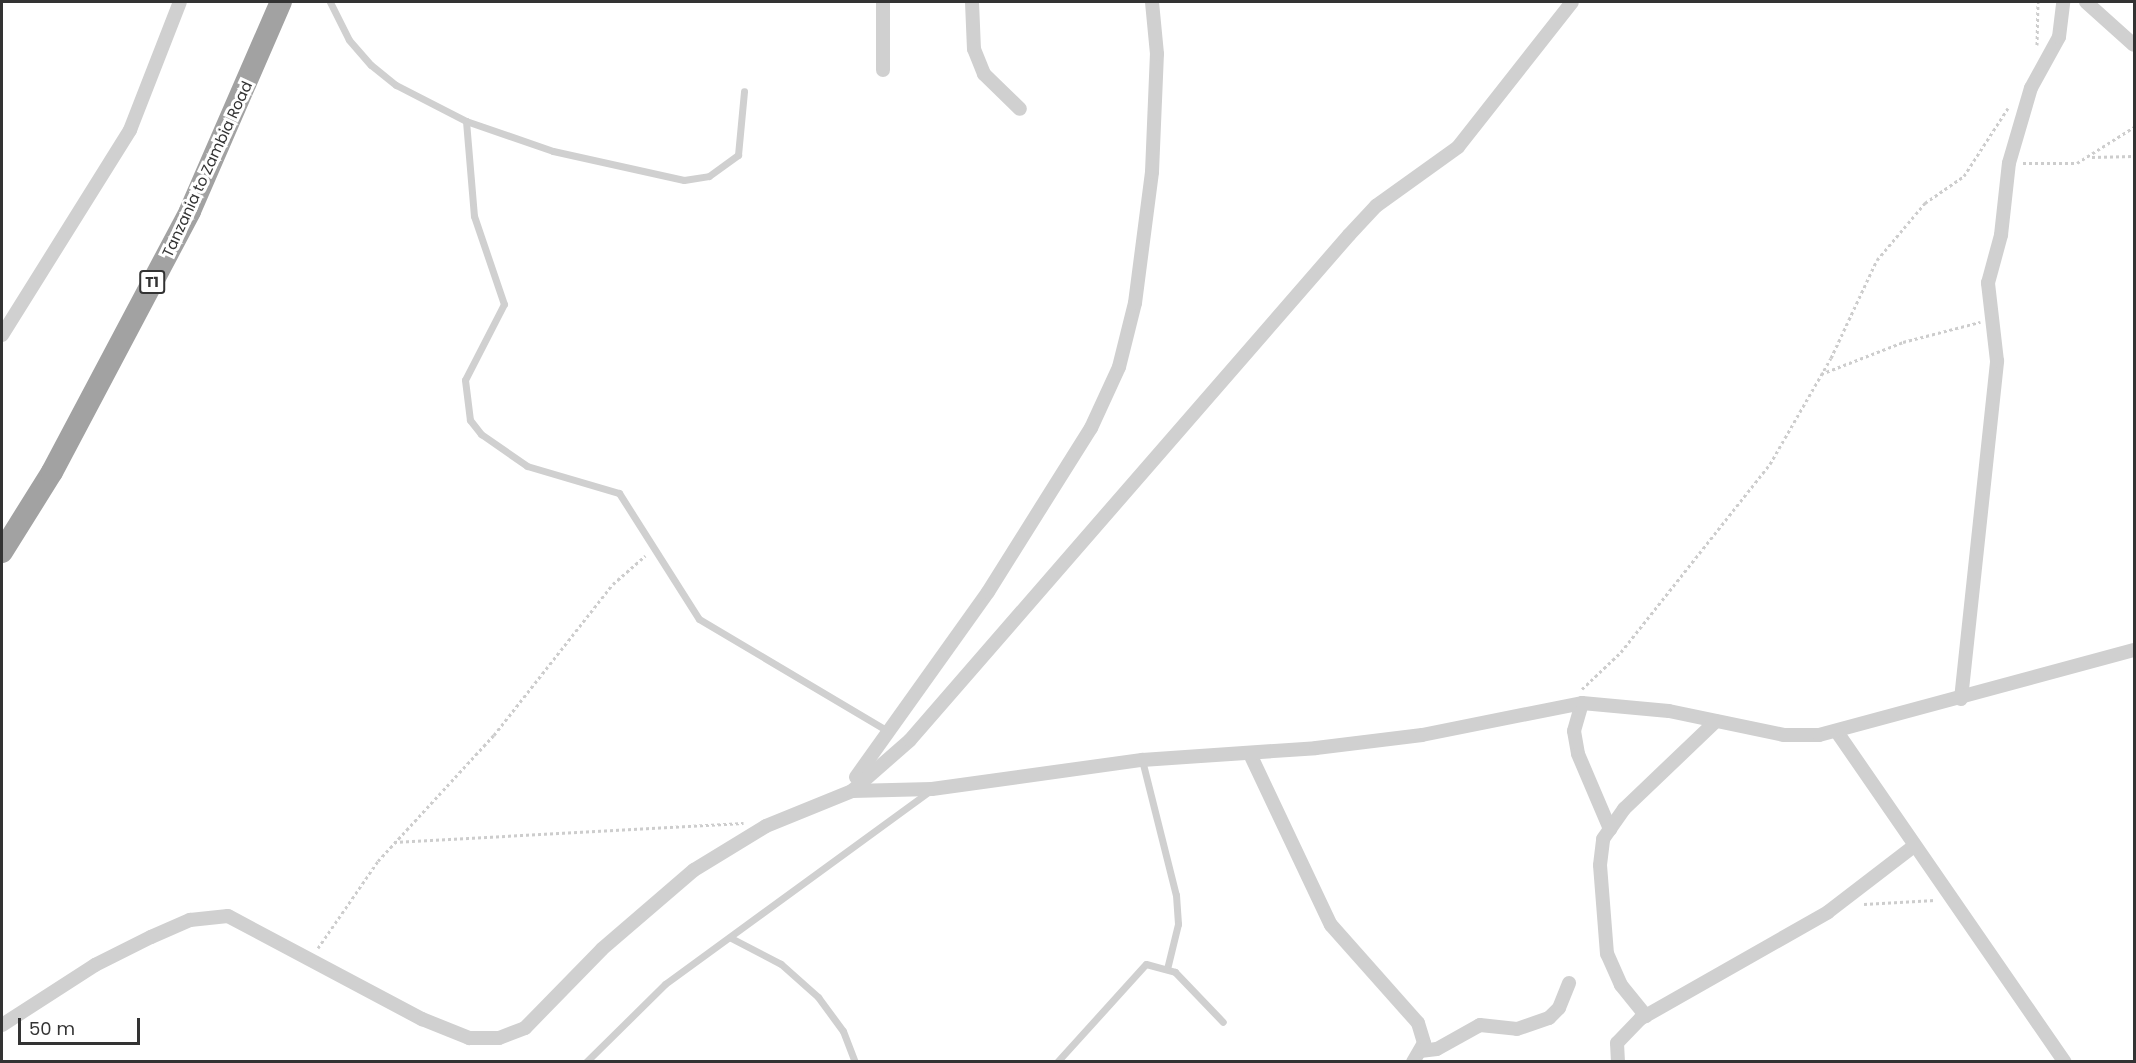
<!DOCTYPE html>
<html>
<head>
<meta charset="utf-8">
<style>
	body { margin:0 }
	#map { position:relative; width:2136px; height:1063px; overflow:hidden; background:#fff; font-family:Poppins,sans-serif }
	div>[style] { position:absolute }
	.path>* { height:3px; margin-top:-1.5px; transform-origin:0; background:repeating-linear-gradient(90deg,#cdcdcd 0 3px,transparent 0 6px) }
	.service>* { height:7px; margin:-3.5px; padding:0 3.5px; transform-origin:3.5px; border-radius:3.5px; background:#d0d0d0 }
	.minor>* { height:14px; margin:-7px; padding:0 7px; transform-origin:7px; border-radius:7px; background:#d0d0d0 }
	.trunk>* { height:22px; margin:-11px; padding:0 11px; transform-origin:11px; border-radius:11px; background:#a2a2a2 }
	span { translate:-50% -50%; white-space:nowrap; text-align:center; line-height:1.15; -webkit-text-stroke:6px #fff; paint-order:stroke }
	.shield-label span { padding:2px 4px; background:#fff; border:2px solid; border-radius:4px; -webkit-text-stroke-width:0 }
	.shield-label { font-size:14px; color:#333; font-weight:700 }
	.street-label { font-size:15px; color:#333 }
	.frame { position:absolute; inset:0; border:3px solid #333; pointer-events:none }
	.scale { position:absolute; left:18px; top:1018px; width:122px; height:27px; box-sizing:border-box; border:3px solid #333; border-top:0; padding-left:8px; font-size:18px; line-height:21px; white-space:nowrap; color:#333; -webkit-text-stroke:4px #fff; paint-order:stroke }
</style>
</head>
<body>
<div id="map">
	<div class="path">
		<div style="left:2037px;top:45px;width:43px;rotate:-88.7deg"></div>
		<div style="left:2092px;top:157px;width:42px;rotate:-1.4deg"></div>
		<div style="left:2023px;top:163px;width:54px"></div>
		<div style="left:2077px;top:163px;width:67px;rotate:-32.3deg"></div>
		<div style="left:1821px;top:374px;width:88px;rotate:-21.3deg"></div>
		<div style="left:1903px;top:342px;width:80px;rotate:-14.6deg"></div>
		<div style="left:1582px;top:689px;width:54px;rotate:-43.5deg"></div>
		<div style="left:1621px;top:652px;width:240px;rotate:-51.6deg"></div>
		<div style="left:1770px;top:464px;width:122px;rotate:-60.1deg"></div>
		<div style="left:1831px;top:358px;width:108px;rotate:-64.9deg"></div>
		<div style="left:1877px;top:260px;width:75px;rotate:-49.9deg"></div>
		<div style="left:1925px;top:203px;width:47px;rotate:-34.7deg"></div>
		<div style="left:1964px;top:176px;width:81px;rotate:-57.1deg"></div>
		<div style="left:394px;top:842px;width:350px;rotate:-3.1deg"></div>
		<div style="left:1864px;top:904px;width:71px;rotate:-3.2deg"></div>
		<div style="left:318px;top:948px;width:106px;rotate:-55.4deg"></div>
		<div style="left:378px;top:861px;width:171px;rotate:-47.4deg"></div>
		<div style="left:494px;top:735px;width:192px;rotate:-51.8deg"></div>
		<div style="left:613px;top:584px;width:43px;rotate:-41.2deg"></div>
	</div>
	<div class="service">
		<div style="left:330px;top:2px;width:42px;rotate:63.4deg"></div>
		<div style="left:349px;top:40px;width:33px;rotate:49deg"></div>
		<div style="left:371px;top:65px;width:32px;rotate:39deg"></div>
		<div style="left:396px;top:85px;width:79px;rotate:27.2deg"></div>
		<div style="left:466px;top:121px;width:92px;rotate:19deg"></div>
		<div style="left:553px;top:151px;width:134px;rotate:12.5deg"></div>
		<div style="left:684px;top:180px;width:25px;rotate:-9deg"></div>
		<div style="left:709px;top:176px;width:36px;rotate:-36deg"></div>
		<div style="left:738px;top:155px;width:64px;rotate:-84.6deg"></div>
		<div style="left:466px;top:121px;width:95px;rotate:85.2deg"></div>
		<div style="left:474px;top:216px;width:93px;rotate:71.2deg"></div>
		<div style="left:504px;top:304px;width:85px;rotate:117.2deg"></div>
		<div style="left:465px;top:380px;width:40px;rotate:82.9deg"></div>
		<div style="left:470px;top:420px;width:18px;rotate:52deg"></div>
		<div style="left:481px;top:434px;width:56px;rotate:34.8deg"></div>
		<div style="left:527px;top:466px;width:96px;rotate:16.4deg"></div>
		<div style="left:619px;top:493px;width:149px;rotate:57.6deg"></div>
		<div style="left:699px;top:619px;width:220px;rotate:30.7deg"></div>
		<div style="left:1142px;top:760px;width:139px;rotate:75.9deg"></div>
		<div style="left:1176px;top:895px;width:29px;rotate:86deg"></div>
		<div style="left:1178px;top:924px;width:46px;rotate:103.7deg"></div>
		<div style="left:731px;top:938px;width:56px;rotate:27.5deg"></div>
		<div style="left:781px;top:964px;width:50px;rotate:41.7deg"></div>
		<div style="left:818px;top:997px;width:42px;rotate:53.7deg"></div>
		<div style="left:843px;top:1031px;width:33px;rotate:69deg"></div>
		<div style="left:586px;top:1062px;width:111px;rotate:-44.6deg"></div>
		<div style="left:665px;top:984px;width:328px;rotate:-36.1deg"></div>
		<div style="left:1057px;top:1062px;width:132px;rotate:-47.8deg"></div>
		<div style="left:1146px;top:964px;width:30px;rotate:15deg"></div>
		<div style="left:1175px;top:972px;width:69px;rotate:46.2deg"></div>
	</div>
	<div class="minor">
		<div style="left:972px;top:2px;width:47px;rotate:87.6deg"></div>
		<div style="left:974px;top:49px;width:27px;rotate:68deg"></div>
		<div style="left:984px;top:74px;width:50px;rotate:44.2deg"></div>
		<div style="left:2086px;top:2px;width:64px;rotate:41.9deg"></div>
		<div style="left:883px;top:70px;width:68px;rotate:-90deg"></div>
		<div style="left:2px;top:335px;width:242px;rotate:-58deg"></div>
		<div style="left:130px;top:130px;width:137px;rotate:-68.7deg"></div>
		<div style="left:1961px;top:699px;width:340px;rotate:-83.9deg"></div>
		<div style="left:1997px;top:361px;width:79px;rotate:-96.6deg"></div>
		<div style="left:1988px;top:283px;width:50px;rotate:-74.8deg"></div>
		<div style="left:2001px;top:235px;width:72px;rotate:-83.7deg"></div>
		<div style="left:2009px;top:163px;width:78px;rotate:-73.7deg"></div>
		<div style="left:2031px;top:88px;width:58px;rotate:-61.2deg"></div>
		<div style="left:2059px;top:37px;width:35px;rotate:-83deg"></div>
		<div style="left:1582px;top:703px;width:29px;rotate:106deg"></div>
		<div style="left:1574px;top:731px;width:23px;rotate:80deg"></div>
		<div style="left:1578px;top:754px;width:82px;rotate:66.9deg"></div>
		<div style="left:1837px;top:732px;width:401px;rotate:55.4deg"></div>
		<div style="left:1250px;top:754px;width:189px;rotate:64.7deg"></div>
		<div style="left:1331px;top:925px;width:131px;rotate:48.4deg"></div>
		<div style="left:1418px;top:1023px;width:21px;rotate:73deg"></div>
		<div style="left:1424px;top:1043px;width:22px;rotate:120deg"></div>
		<div style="left:856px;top:777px;width:227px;rotate:-54.5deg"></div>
		<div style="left:988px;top:592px;width:194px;rotate:-57.9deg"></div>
		<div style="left:1091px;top:428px;width:67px;rotate:-65.3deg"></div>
		<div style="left:1119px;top:367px;width:66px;rotate:-76deg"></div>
		<div style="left:1135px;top:303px;width:132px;rotate:-82.6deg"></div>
		<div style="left:1152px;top:172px;width:118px;rotate:-87.6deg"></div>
		<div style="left:1157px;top:54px;width:52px;rotate:-95.5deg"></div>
		<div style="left:852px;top:791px;width:80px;rotate:-1.4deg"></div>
		<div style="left:932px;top:789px;width:212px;rotate:-7.9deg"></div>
		<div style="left:1142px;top:760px;width:174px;rotate:-3.9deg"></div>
		<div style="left:1316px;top:748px;width:107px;rotate:-7deg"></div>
		<div style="left:1422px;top:735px;width:163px;rotate:-11.3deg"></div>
		<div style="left:1582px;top:703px;width:87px;rotate:5.3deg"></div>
		<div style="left:1669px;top:711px;width:117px;rotate:11.8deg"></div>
		<div style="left:1784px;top:735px;width:35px"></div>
		<div style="left:1819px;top:735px;width:326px;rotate:-15.1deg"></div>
		<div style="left:1646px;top:1016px;width:40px;rotate:-129deg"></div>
		<div style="left:1621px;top:985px;width:34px;rotate:-114deg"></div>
		<div style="left:1607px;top:954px;width:89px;rotate:-94.5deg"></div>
		<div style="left:1600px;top:865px;width:26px;rotate:-83deg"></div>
		<div style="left:1603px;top:839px;width:37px;rotate:-55deg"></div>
		<div style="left:1624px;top:809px;width:127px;rotate:-43.7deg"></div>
		<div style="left:2px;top:1025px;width:111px;rotate:-32.8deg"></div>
		<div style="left:95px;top:965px;width:63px;rotate:-26.6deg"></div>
		<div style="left:151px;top:937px;width:43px;rotate:-23.6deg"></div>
		<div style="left:190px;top:920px;width:38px;rotate:-6deg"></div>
		<div style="left:228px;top:916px;width:220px;rotate:28deg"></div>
		<div style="left:422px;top:1019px;width:51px;rotate:22deg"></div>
		<div style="left:469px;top:1038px;width:30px"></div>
		<div style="left:499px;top:1038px;width:28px;rotate:-21deg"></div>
		<div style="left:525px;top:1028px;width:110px;rotate:-45.7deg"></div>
		<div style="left:602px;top:949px;width:121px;rotate:-40.7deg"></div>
		<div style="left:694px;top:870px;width:84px;rotate:-31.4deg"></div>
		<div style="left:766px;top:826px;width:93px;rotate:-22.1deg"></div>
		<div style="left:852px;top:791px;width:77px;rotate:-41.3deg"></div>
		<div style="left:910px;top:740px;width:669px;rotate:-49deg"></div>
		<div style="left:1349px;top:235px;width:40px;rotate:-47deg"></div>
		<div style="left:1376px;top:206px;width:101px;rotate:-35.7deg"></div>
		<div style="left:1458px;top:147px;width:184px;rotate:-51.8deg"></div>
		<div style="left:1420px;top:1051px;width:17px;rotate:-7deg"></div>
		<div style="left:1437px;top:1049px;width:49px;rotate:-29.2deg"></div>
		<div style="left:1480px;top:1025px;width:37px;rotate:6deg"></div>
		<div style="left:1517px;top:1029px;width:34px;rotate:-19deg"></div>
		<div style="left:1549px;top:1018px;width:14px;rotate:-45deg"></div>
		<div style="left:1559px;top:1008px;width:27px;rotate:-68deg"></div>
		<div style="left:1618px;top:1062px;width:19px;rotate:-93deg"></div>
		<div style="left:1617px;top:1043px;width:33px;rotate:-46deg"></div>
		<div style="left:1640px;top:1019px;width:216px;rotate:-29.6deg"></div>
		<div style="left:1828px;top:912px;width:108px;rotate:-37.5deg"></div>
	</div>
	<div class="trunk">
		<div style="left:2px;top:552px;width:94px;rotate:-58deg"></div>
		<div style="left:52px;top:472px;width:295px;rotate:-62.1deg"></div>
		<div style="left:190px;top:211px;width:228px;rotate:-66.5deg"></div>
	</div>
	<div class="shield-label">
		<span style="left:152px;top:282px">T1</span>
	</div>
	<div class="street-label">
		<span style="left:207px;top:169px;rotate:-65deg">Tanzania to Zambia Road</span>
	</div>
	<div class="frame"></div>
	<div class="scale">50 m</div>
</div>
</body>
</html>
